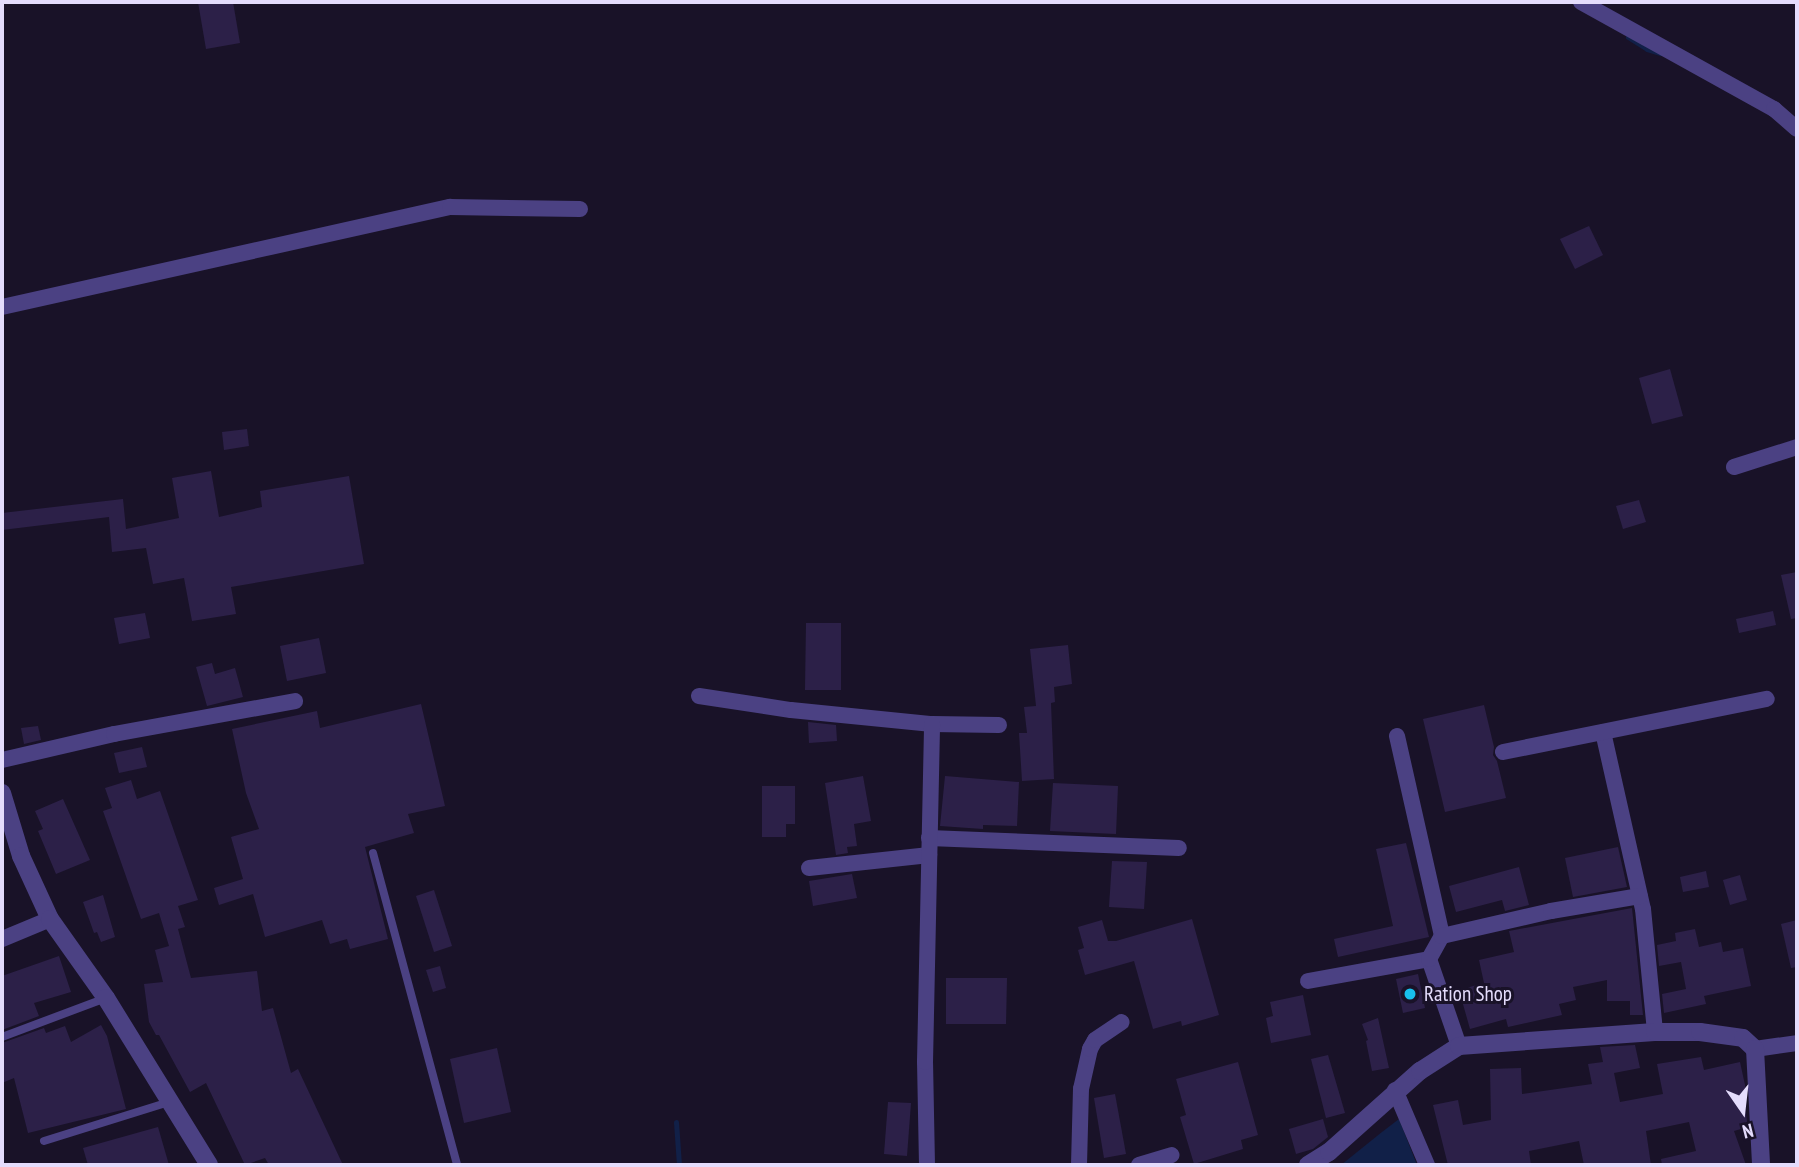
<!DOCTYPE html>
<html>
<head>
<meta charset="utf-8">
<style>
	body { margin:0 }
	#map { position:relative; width:1799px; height:1167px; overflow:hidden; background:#191228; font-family:"PT Sans Narrow",sans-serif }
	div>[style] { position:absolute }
	.water>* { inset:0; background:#112048 }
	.stream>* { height:5px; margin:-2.5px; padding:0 2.5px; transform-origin:2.5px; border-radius:2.5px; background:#112048 }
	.building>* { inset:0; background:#2c2048 }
	.service>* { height:8px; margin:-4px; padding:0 4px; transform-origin:4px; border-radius:4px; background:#4b4183 }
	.minor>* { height:16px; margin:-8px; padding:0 8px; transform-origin:8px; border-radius:8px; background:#4b4183 }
	.tertiary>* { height:18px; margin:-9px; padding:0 9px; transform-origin:9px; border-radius:9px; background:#4b4183 }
	.dots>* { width:19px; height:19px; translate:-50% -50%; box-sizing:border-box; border:4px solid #191228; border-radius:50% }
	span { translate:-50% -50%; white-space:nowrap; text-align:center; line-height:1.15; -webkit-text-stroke:6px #191228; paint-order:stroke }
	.poi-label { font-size:21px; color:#e4dcfc }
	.left { translate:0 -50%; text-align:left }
	.frame { position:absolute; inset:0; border:4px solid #e4dcfc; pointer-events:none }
	.north { position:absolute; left:1708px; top:1076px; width:70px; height:70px; -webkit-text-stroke:5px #191228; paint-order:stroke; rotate:166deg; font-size:19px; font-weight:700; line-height:28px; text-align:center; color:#e4dcfc }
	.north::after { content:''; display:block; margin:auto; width:24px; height:32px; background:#e4dcfc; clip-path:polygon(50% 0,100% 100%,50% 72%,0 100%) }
</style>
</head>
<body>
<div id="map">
	<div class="water">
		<div style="clip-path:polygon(1399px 1119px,1417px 1165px,1341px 1165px,1382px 1132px)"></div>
	</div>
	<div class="stream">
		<div style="left:1628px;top:37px;width:22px;rotate:32deg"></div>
		<div style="left:1647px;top:49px;width:14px;rotate:17deg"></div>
		<div style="left:676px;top:1122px;width:43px;rotate:86deg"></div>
	</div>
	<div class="building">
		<div style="clip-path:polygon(198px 2px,233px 2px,240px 43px,206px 49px)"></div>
		<div style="clip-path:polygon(1589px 226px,1603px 255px,1575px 269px,1560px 239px)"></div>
		<div style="clip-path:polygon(1670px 369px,1683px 416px,1652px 424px,1639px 378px)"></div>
		<div style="clip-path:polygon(247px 429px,249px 446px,224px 450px,222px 432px)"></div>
		<div style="clip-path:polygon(211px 471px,219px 517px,262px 507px,260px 491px,349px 476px,364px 564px,231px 587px,236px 614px,192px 621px,184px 578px,153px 584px,146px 548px,112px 552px,109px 517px,2px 530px,2px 513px,123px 499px,126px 529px,179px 518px,172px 478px)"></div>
		<div style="clip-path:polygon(1639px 500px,1646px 522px,1623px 529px,1616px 506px)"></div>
		<div style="clip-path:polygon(1797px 572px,1797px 618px,1791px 619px,1781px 575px)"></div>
		<div style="clip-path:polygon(1773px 611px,1776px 625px,1739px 633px,1736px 619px)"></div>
		<div style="clip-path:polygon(145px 613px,150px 638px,119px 644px,114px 618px)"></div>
		<div style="clip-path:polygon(806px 623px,841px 623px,841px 690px,805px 690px)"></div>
		<div style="clip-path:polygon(319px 638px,326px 673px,287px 681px,280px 646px)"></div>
		<div style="clip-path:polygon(1068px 645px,1072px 684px,1054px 687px,1055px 702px,1051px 703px,1054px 779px,1022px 781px,1019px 733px,1027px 733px,1024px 707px,1036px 706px,1030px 649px)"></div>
		<div style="clip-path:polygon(212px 663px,215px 674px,235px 668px,243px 697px,207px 706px,196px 667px)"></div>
		<div style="clip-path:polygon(421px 704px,445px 806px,408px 814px,414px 833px,365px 847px,388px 939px,350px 949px,347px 939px,330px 944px,322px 920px,265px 937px,253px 894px,219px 905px,214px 888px,243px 879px,231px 837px,259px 829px,246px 793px,232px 729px,317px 711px,320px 728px)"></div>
		<div style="clip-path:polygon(1484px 705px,1494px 747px,1493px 755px,1497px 761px,1506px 798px,1445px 812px,1423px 719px)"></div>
		<div style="clip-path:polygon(808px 722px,836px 725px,837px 741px,809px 743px)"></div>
		<div style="clip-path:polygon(38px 726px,41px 740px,24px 744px,21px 728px)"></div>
		<div style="clip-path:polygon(142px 747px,147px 767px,119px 773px,114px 753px)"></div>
		<div style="clip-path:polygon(863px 776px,871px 821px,854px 824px,857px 846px,847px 847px,848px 853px,836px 855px,825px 783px)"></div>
		<div style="clip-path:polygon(945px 776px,1019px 782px,1017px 826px,983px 825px,983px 829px,940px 826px)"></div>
		<div style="clip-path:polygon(131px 780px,137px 799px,160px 791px,198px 900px,178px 906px,185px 927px,178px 929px,191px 978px,257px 971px,262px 1011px,273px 1008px,291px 1073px,298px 1069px,343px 1165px,269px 1165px,265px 1158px,245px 1165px,206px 1083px,190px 1092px,159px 1035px,156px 1035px,149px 1022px,144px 984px,163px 982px,155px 950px,169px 946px,159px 913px,141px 919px,103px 811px,112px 808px,105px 788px)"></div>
		<div style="clip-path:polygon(1053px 783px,1118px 786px,1116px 834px,1050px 831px)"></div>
		<div style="clip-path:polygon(762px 786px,795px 786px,795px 824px,786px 824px,786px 837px,762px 837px)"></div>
		<div style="clip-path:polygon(63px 799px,90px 860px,56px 874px,38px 831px,43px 829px,35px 811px)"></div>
		<div style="clip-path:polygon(1406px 843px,1429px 937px,1338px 957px,1334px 939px,1393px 926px,1376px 849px)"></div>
		<div style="clip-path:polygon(1618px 847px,1627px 887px,1573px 897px,1565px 858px)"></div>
		<div style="clip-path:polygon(1112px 861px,1147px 862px,1144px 909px,1109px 907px)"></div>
		<div style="clip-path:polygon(1519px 867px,1529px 905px,1505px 911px,1502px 900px,1456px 912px,1449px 886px)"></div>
		<div style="clip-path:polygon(1706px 871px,1709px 887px,1683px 892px,1680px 877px)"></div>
		<div style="clip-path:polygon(852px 874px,857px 898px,813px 906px,809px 881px)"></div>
		<div style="clip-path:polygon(1740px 875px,1747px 900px,1730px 905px,1723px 880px)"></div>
		<div style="clip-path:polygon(434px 890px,452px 946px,434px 952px,416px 896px)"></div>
		<div style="clip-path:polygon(103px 895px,115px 937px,101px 942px,97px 932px,94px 933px,83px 902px)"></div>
		<div style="clip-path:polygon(1632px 908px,1643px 1015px,1630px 1015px,1630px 1001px,1607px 1001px,1607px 980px,1573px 987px,1576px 1000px,1559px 1004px,1562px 1015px,1508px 1027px,1506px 1019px,1470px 1029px,1459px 990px,1484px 983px,1479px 960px,1514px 952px,1509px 931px)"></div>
		<div style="clip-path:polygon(1192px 919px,1219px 1015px,1182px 1026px,1181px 1021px,1153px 1029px,1134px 961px,1085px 975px,1078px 950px,1084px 948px,1078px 927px,1102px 920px,1108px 941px,1116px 941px)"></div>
		<div style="clip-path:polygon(1797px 920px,1797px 967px,1791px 968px,1781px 924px)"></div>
		<div style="clip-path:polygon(1695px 929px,1699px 947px,1721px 942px,1723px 952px,1743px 948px,1751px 986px,1704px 996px,1706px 1004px,1664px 1013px,1662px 994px,1686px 989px,1681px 962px,1659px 966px,1657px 945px,1676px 941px,1675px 933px)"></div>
		<div style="clip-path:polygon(59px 956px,71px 992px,34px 1003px,39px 1016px,2px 1030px,2px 976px)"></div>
		<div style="clip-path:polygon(440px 966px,446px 988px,433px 992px,426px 970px)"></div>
		<div style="clip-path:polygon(1418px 974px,1425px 1008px,1403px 1013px,1396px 979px)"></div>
		<div style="clip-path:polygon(946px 978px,1007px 978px,1006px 1024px,946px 1024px)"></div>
		<div style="clip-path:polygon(1303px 995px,1311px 1035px,1271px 1043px,1266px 1018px,1273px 1016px,1270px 1002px)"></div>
		<div style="clip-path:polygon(1378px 1018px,1389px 1068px,1372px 1071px,1366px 1041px,1368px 1040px,1362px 1024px)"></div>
		<div style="clip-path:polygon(101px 1025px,107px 1036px,126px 1109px,28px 1133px,14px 1078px,2px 1083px,2px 1043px,44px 1028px,46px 1033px,65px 1026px,71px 1042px)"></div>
		<div style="clip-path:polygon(1635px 1045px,1640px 1068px,1614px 1073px,1620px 1102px,1663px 1094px,1657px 1064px,1701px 1057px,1704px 1070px,1740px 1062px,1745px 1085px,1746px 1095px,1743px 1096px,1748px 1127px,1734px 1131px,1746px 1165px,1662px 1165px,1661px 1159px,1696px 1151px,1689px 1122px,1646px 1131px,1651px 1165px,1584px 1165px,1579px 1141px,1529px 1151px,1531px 1165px,1448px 1165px,1433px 1105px,1458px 1100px,1463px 1125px,1491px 1120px,1490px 1069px,1521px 1068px,1522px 1094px,1592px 1084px,1588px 1064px,1603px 1062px,1600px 1047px)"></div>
		<div style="clip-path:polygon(497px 1048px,511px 1112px,464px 1123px,450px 1059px)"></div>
		<div style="clip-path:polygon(1328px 1055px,1345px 1113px,1326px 1118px,1311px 1059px)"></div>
		<div style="clip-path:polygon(1238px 1062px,1258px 1135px,1241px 1140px,1243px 1149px,1194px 1164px,1180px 1117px,1186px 1115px,1176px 1079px)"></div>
		<div style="clip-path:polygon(1115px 1094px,1126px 1154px,1104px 1158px,1094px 1098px)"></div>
		<div style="clip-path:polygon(888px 1102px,911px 1103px,907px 1156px,884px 1154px)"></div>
		<div style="clip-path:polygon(1323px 1119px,1328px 1137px,1313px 1149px,1296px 1154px,1289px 1129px)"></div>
		<div style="clip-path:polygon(158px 1127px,169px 1165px,88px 1165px,83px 1148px)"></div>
	</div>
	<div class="service">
		<div style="left:373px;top:853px;width:323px;rotate:74.9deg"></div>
		<div style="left:2px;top:1037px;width:111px;rotate:-20.6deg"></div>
		<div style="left:44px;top:1141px;width:131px;rotate:-17.3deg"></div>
	</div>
	<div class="minor">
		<div style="left:1581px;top:2px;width:221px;rotate:29deg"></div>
		<div style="left:1774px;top:109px;width:30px;rotate:41deg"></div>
		<div style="left:2px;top:307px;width:459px;rotate:-12.6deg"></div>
		<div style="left:450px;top:207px;width:130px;rotate:0.9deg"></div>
		<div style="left:1734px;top:467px;width:66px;rotate:-17.6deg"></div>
		<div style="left:699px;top:696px;width:93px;rotate:8.7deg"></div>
		<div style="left:791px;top:710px;width:142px;rotate:5.7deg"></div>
		<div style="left:932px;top:724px;width:67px;rotate:0.9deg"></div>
		<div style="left:1603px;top:732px;width:181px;rotate:77.3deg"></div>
		<div style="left:1643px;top:909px;width:124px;rotate:84.4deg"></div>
		<div style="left:1397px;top:736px;width:205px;rotate:77.3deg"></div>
		<div style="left:1503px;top:752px;width:269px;rotate:-11.4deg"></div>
		<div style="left:2px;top:760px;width:115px;rotate:-13.1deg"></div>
		<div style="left:114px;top:734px;width:184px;rotate:-10.3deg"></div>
		<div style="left:929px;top:838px;width:250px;rotate:2.3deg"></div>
		<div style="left:809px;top:868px;width:121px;rotate:-6.2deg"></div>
		<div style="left:2px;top:939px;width:52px;rotate:-22.6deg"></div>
		<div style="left:1308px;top:981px;width:123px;rotate:-10.3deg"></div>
		<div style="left:1459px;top:1046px;width:92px;rotate:-109deg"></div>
		<div style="left:1429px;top:959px;width:26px;rotate:-61deg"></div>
		<div style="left:1442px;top:936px;width:112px;rotate:-12.9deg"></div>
		<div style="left:1551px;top:911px;width:90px;rotate:-9.6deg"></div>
		<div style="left:1755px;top:1049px;width:42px;rotate:-8.1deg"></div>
		<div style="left:1395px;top:1090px;width:82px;rotate:66.9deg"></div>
		<div style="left:927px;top:1165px;width:103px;rotate:-91.1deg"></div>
		<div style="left:925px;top:1062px;width:338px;rotate:-88.8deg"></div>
		<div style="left:1079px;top:1165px;width:76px;rotate:-88.5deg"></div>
		<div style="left:1081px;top:1089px;width:41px;rotate:-77.3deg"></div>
		<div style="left:1090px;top:1049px;width:10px;rotate:-61deg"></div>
		<div style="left:1095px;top:1040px;width:32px;rotate:-34deg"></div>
		<div style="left:1139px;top:1165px;width:34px;rotate:-17deg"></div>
	</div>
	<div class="tertiary">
		<div style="left:2px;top:793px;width:66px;rotate:73.2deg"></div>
		<div style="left:21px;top:856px;width:69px;rotate:65.3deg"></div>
		<div style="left:50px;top:919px;width:97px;rotate:54.7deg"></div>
		<div style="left:106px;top:998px;width:196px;rotate:58.3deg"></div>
		<div style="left:1308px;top:1165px;width:25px;rotate:-32deg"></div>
		<div style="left:1329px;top:1152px;width:122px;rotate:-41.7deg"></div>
		<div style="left:1420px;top:1071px;width:46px;rotate:-32.7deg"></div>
		<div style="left:1459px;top:1046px;width:196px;rotate:-4.1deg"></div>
		<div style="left:1655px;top:1032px;width:45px"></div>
		<div style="left:1700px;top:1032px;width:43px;rotate:7.9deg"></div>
		<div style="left:1743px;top:1038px;width:16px;rotate:43deg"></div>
		<div style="left:1755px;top:1049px;width:116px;rotate:87deg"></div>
	</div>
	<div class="dots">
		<div style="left:1410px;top:994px;background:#18c0ed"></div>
	</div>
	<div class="poi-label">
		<span class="left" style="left:1424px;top:994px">Ration Shop</span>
	</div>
	<div class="frame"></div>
	<div class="north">N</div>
</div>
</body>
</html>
